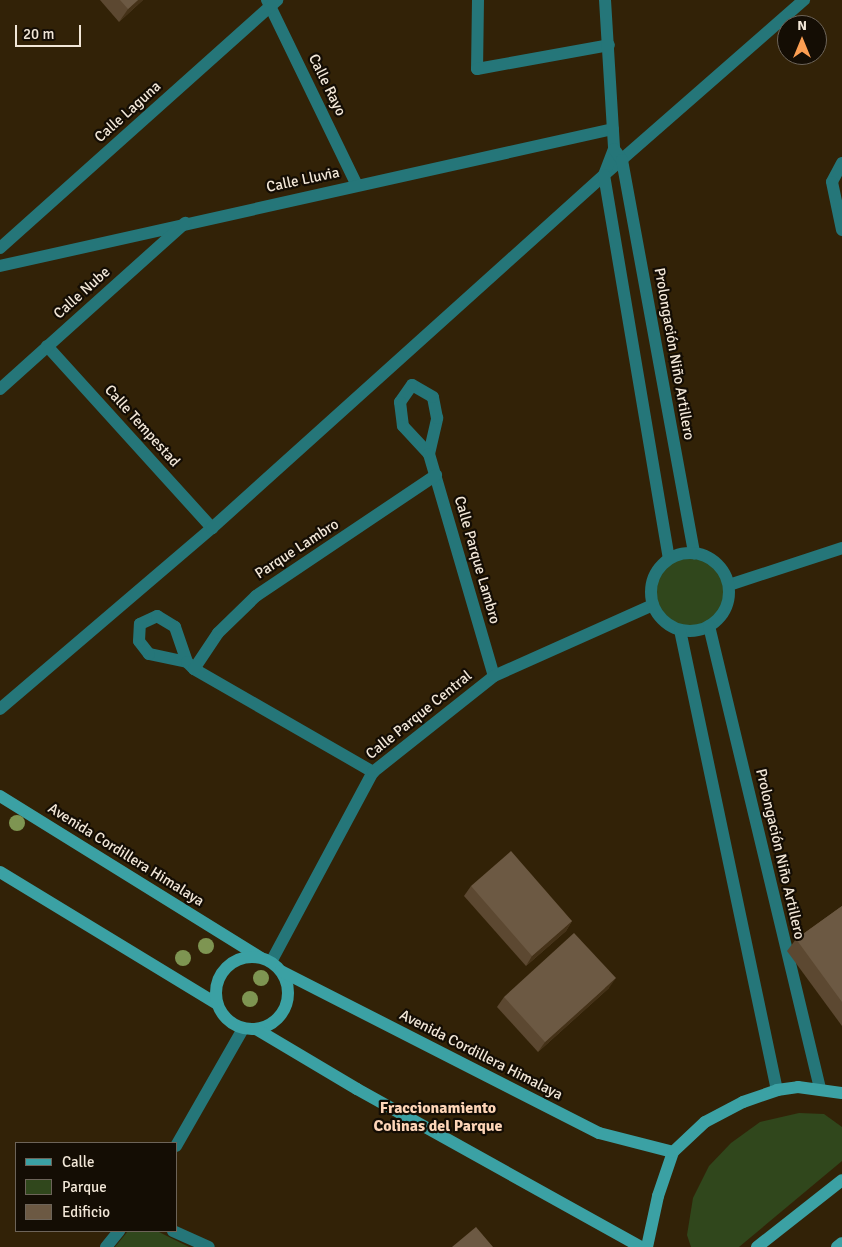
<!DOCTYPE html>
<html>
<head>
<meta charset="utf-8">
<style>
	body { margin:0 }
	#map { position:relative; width:842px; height:1247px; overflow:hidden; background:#322207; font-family:Signika,sans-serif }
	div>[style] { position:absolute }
	.green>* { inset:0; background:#30471c }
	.round { border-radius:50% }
	.minor>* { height:12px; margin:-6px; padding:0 6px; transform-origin:6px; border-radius:6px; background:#257679 }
	.tertiary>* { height:12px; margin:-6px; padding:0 6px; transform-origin:6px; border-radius:6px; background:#257679 }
	.tertiary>.ring { margin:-6px; padding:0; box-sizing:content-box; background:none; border:12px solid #257679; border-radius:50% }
	.secondary>* { height:12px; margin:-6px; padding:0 6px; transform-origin:6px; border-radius:6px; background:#3ba1a4 }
	.secondary>.ring { margin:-6px; padding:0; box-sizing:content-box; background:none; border:12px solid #3ba1a4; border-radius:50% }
	.trees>* { width:16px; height:16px; margin:-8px; border-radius:50%; background:#7e9552 }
	.wall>* { inset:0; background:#5c4831 }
	.shaded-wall>* { inset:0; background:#453218 }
	.building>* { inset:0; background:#6c5943 }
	span { translate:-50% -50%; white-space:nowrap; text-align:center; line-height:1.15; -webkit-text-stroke:4.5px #140d04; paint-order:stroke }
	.street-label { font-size:15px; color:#f2e7d8 }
	.neighbourhood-label { font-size:16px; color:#fdd5b8; font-weight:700 }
	.legend { position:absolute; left:15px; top:1142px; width:162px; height:90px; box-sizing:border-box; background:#140d04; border:1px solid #6d6459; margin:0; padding:6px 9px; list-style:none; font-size:15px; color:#f2e7d8 }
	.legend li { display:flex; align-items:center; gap:10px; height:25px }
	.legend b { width:25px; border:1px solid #6d6459 }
	.north { position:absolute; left:777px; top:15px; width:50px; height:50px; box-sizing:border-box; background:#140d04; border:1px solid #6d6459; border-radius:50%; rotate:0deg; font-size:14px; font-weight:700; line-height:20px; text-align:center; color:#f2e7d8 }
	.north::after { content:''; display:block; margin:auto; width:18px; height:22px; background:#fc9e52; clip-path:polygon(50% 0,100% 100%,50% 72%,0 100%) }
	.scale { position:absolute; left:15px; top:25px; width:66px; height:22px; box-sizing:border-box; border:2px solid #f2e7d8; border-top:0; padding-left:6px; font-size:15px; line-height:18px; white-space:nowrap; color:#f2e7d8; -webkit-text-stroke:4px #140d04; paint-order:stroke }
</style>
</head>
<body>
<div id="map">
	<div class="green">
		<div class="round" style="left:651px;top:553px;width:78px;height:78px"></div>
		<div style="clip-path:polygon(799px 1113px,824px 1114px,842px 1127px,842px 1161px,739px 1247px,691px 1247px,687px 1235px,693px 1198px,709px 1166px,731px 1143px,760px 1122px)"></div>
		<div style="clip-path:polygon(128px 1231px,157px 1231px,189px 1247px,115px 1247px)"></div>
	</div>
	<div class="minor">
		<div style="left:267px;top:0;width:206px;rotate:64.1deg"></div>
		<div style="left:478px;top:0;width:69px;rotate:90.8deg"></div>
		<div style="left:477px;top:69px;width:134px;rotate:-10.3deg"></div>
		<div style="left:842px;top:163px;width:21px;rotate:118deg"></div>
		<div style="left:832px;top:182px;width:49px;rotate:78.2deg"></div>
		<div style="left:0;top:248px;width:372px;rotate:-41.8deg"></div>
		<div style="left:0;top:266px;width:628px;rotate:-12.6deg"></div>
		<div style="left:47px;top:346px;width:246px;rotate:47.8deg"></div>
		<div style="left:0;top:389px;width:249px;rotate:-41.9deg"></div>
		<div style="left:429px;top:454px;width:37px;rotate:-77deg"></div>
		<div style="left:437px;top:418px;width:21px;rotate:-101deg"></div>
		<div style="left:433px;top:397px;width:24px;rotate:-150deg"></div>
		<div style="left:412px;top:385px;width:21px;rotate:125deg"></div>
		<div style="left:400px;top:402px;width:24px;rotate:83deg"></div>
		<div style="left:403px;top:426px;width:38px;rotate:47deg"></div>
		<div style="left:429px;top:454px;width:231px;rotate:73.7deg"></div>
		<div style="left:729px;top:585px;width:119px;rotate:-18.1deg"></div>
		<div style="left:187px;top:662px;width:39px;rotate:-168deg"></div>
		<div style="left:149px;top:654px;width:16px;rotate:-128deg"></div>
		<div style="left:139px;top:641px;width:17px;rotate:-87deg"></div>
		<div style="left:140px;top:624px;width:19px;rotate:-25deg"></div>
		<div style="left:157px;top:616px;width:21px;rotate:31deg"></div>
		<div style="left:175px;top:627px;width:37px;rotate:71deg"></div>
		<div style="left:187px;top:662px;width:10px;rotate:45deg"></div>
		<div style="left:194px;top:669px;width:207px;rotate:29.9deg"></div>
		<div style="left:194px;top:669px;width:43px;rotate:-56.3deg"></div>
		<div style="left:218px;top:633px;width:53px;rotate:-44.2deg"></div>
		<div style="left:256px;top:596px;width:217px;rotate:-33.9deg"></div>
		<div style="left:0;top:709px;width:279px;rotate:-40.5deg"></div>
		<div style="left:212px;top:528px;width:528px;rotate:-42deg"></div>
		<div style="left:604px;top:175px;width:266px;rotate:-41.2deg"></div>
		<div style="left:271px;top:962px;width:216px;rotate:-61.8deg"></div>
		<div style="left:373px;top:772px;width:154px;rotate:-38.4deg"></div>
		<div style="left:494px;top:676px;width:174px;rotate:-24.1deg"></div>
		<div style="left:176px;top:1146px;width:135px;rotate:-60.2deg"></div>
		<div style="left:173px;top:1231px;width:39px;rotate:24deg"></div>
		<div style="left:106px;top:1247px;width:21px;rotate:-51deg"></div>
	</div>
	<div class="tertiary">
		<div style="left:605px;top:0;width:149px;rotate:86.5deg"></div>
		<div style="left:614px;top:149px;width:28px;rotate:111deg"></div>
		<div style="left:604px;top:175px;width:389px;rotate:80.4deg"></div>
		<div style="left:614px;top:149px;width:14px;rotate:54deg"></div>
		<div style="left:622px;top:160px;width:400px;rotate:79.6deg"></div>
		<div class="ring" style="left:651px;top:553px;width:66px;height:66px"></div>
		<div style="left:709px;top:626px;width:476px;rotate:76.5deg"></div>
		<div style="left:680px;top:630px;width:470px;rotate:78.1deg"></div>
	</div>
	<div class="secondary">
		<div style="left:0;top:796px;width:306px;rotate:31.8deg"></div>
		<div style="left:0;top:872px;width:254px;rotate:31.3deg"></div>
		<div class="ring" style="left:216px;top:957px;width:60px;height:60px"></div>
		<div style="left:281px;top:971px;width:357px;rotate:27deg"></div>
		<div style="left:599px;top:1133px;width:76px;rotate:14.4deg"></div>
		<div style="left:256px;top:1029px;width:117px;rotate:30.7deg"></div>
		<div style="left:357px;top:1089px;width:325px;rotate:29.1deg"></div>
		<div style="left:647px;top:1247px;width:52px;rotate:-77.8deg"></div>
		<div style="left:658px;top:1196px;width:46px;rotate:-71.2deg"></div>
		<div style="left:673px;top:1152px;width:44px;rotate:-43.2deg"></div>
		<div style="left:705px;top:1122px;width:43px;rotate:-27.8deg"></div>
		<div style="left:743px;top:1102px;width:36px;rotate:-19deg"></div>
		<div style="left:777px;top:1090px;width:21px;rotate:-8deg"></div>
		<div style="left:798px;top:1087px;width:44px;rotate:7.8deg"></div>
		<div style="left:757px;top:1247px;width:108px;rotate:-38.2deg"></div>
		<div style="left:837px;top:1247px;width:6px;rotate:-39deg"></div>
	</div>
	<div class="trees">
		<div style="left:17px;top:823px"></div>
		<div style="left:206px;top:946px"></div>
		<div style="left:183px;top:958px"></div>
		<div style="left:261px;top:978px"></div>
		<div style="left:250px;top:999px"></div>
	</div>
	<div class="wall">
		<div style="clip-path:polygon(100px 0,143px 0,119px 22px)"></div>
		<div style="clip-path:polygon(471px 886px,572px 921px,566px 931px,526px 966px,464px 896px)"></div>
		<div style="clip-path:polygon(842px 906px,842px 1026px,787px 951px,796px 939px)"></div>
		<div style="clip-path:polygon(609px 988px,538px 1052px,497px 1007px,504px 997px)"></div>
	</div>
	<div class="shaded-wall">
		<div style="clip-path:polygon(138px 0,143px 0,119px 22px,128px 9px)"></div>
		<div style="clip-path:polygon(572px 921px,566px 931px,526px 966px,532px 956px)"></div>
		<div style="clip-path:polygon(616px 978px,609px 988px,538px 1052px,545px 1042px)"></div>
	</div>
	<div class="building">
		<div style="clip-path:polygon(120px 0,138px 0,128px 9px)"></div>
		<div style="clip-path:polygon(511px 851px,572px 921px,532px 956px,471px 886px)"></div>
		<div style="clip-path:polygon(842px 906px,842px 1002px,796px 939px)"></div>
		<div style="clip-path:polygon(574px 933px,616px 978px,545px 1042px,504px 997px)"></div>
		<div style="clip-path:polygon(476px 1227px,493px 1247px,452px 1247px)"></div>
	</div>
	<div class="street-label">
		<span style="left:327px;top:85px;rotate:64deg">Calle Rayo</span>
		<span style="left:128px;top:112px;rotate:-42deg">Calle Laguna</span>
		<span style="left:303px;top:180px;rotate:-12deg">Calle Lluvia</span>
		<span style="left:82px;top:293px;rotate:-42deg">Calle Nube</span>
		<span style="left:674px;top:354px;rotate:80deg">Prolongación Niño Artillero</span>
		<span style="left:142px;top:426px;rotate:48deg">Calle Tempestad</span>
		<span style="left:297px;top:549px;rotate:-33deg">Parque Lambro</span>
		<span style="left:477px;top:560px;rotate:74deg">Calle Parque Lambro</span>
		<span style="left:419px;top:715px;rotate:-39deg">Calle Parque Central</span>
		<span style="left:780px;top:854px;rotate:77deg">Prolongación Niño Artillero</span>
		<span style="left:126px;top:855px;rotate:32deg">Avenida Cordillera Himalaya</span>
		<span style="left:481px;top:1055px;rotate:27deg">Avenida Cordillera Himalaya</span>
	</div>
	<div class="neighbourhood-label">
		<span style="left:438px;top:1117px">Fraccionamiento<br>Colinas del Parque</span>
	</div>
	<ul class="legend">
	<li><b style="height:6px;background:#3ba1a4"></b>Calle</li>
	<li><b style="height:14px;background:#30471c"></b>Parque</li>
	<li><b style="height:14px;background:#6c5943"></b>Edificio</li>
	</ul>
	<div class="north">N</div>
	<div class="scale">20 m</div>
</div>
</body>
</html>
